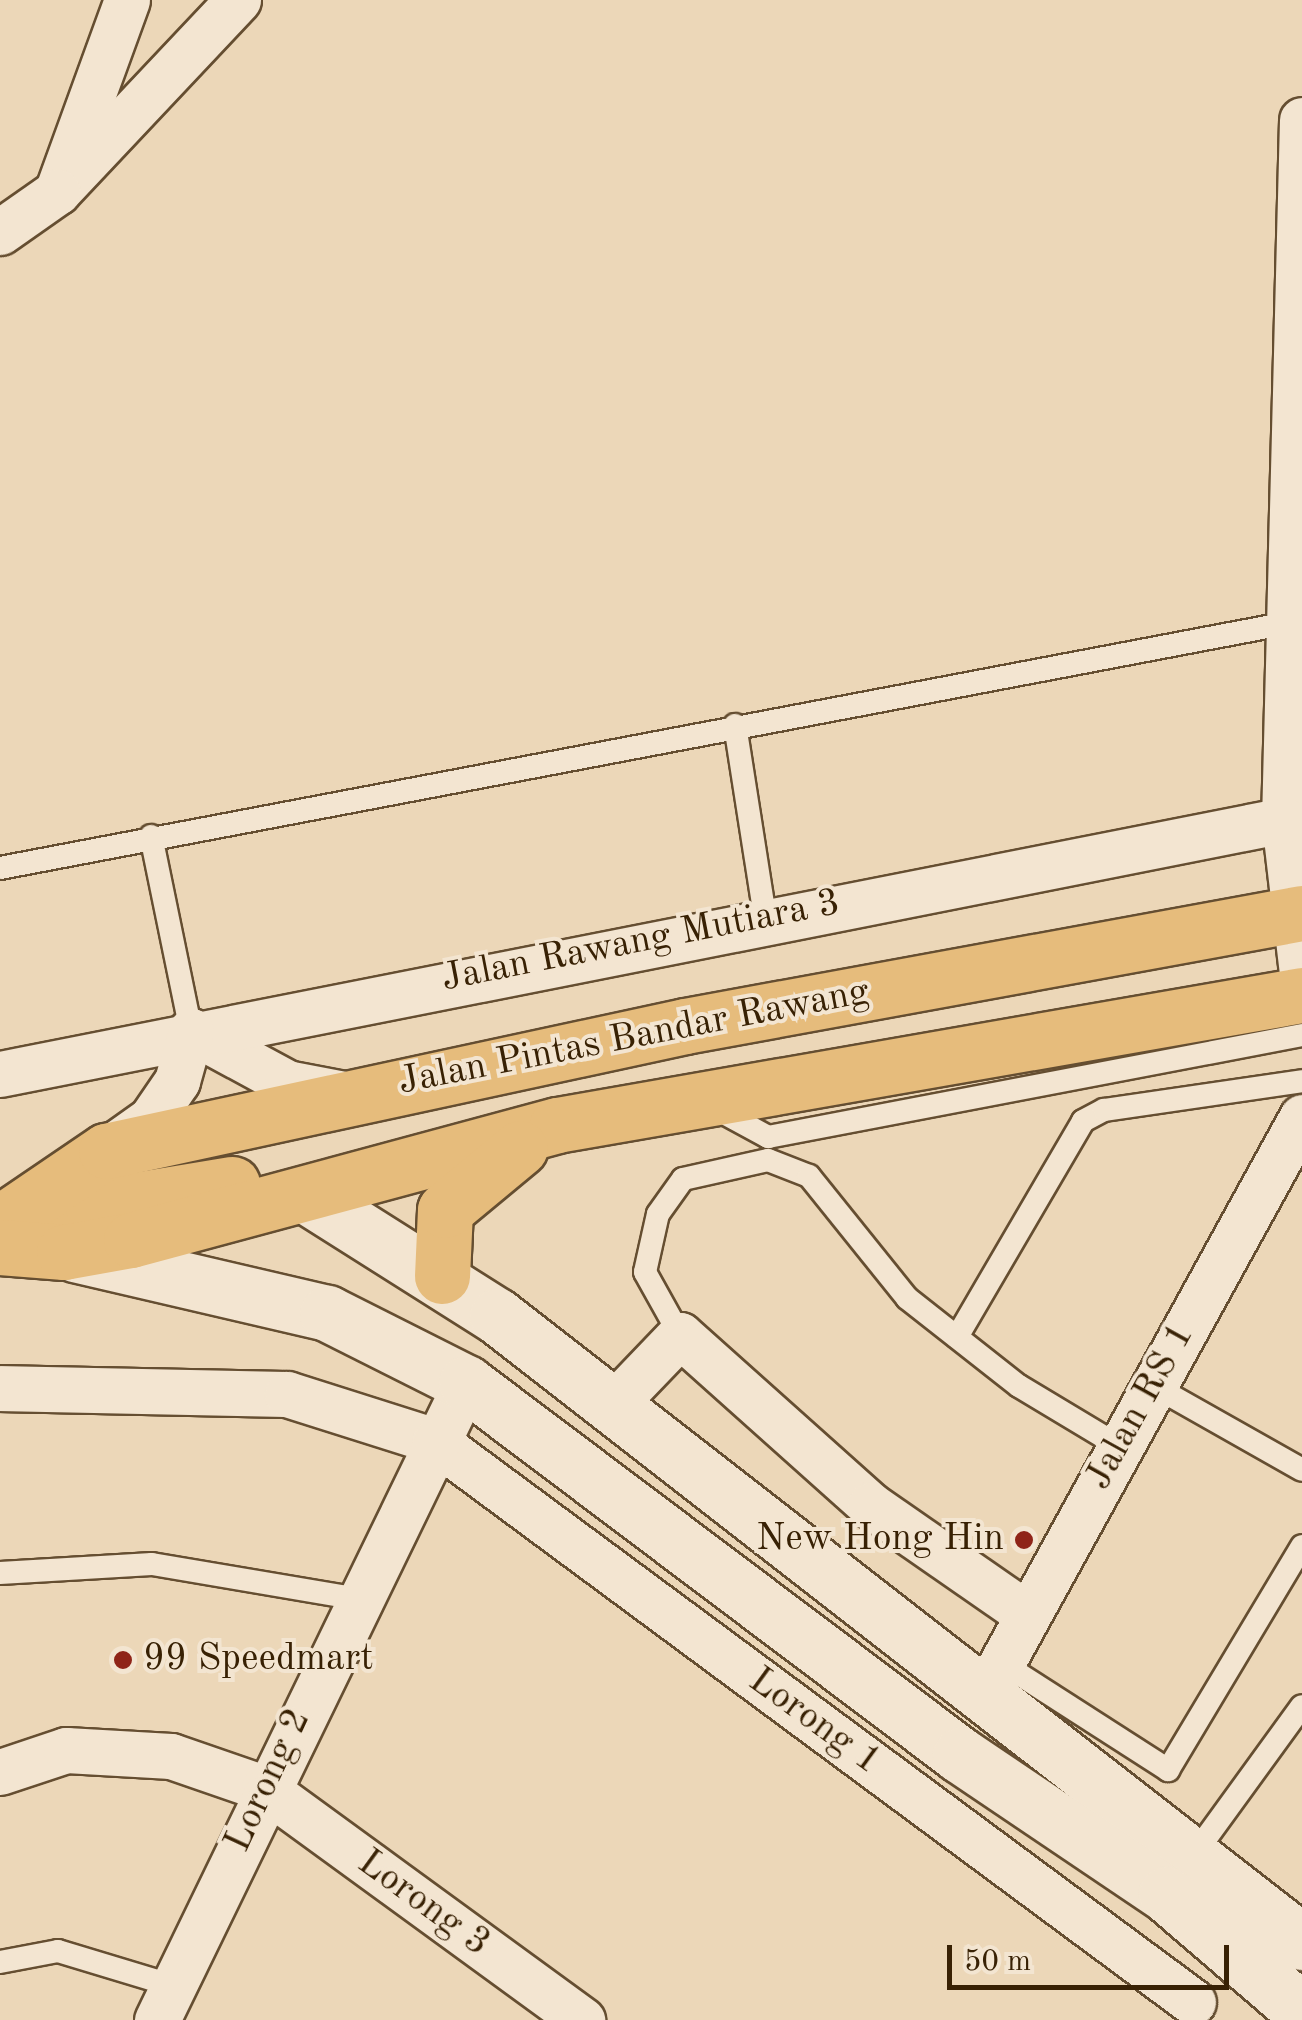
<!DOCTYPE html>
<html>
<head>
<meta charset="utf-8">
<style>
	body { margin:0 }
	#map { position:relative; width:1302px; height:2020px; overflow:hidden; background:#ecd7b8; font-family:"Old Standard TT",serif }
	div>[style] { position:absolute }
	.roads { filter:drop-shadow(2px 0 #654e31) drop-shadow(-2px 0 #654e31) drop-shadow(0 2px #654e31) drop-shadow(0 -2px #654e31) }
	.lane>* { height:22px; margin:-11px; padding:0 11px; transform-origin:11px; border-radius:11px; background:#f3e5d1 }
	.street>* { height:45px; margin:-22.5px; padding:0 22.5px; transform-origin:22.5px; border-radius:22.5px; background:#f3e5d1 }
	.secondary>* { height:55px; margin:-27.5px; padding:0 27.5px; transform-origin:27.5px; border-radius:27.5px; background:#f3e5d1 }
	.primary>* { height:55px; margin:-27.5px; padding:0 27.5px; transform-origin:27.5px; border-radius:27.5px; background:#e6bc7c }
	.dots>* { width:28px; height:28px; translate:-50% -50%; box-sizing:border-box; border:5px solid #f3e5d1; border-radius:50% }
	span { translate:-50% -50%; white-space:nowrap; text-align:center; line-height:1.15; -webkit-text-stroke:8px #f3e5d1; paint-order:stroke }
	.street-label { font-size:38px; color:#382104 }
	.poi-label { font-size:38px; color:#382104 }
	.right { translate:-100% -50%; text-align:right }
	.left { translate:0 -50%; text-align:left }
	.scale { position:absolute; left:947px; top:1945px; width:282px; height:45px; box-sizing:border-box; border:5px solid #382104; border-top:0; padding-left:12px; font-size:30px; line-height:35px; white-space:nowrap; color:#382104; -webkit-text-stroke:8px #f3e5d1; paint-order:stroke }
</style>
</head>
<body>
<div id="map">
	<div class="roads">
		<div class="lane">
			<div style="left:735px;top:725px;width:193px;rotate:81.1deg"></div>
			<div style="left:151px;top:836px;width:199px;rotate:78.4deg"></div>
			<div style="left:0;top:868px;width:1316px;rotate:-10.77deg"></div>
			<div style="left:713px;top:1107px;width:63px;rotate:28.6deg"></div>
			<div style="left:768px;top:1137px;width:544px;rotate:-10.81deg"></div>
			<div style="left:680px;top:1335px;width:72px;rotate:-119.1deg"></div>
			<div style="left:645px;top:1272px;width:59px;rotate:-77.4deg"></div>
			<div style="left:658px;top:1214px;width:43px;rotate:-54.5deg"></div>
			<div style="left:683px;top:1179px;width:87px;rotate:-12.6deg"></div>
			<div style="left:768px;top:1160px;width:44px;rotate:21.3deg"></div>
			<div style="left:809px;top:1176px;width:156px;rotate:51.2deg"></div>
			<div style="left:907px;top:1298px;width:142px;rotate:38.2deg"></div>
			<div style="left:1019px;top:1386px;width:117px;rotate:31deg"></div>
			<div style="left:957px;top:1337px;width:250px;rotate:-59.7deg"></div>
			<div style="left:1083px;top:1121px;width:24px;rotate:-28deg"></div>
			<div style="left:1104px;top:1110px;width:200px;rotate:-8.3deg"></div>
			<div style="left:1152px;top:1385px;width:172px;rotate:29.5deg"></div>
			<div style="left:0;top:1573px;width:152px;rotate:-3.4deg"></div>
			<div style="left:152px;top:1564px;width:209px;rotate:9.6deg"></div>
			<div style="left:1000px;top:1662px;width:200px;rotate:32.7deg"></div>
			<div style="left:1168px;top:1770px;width:261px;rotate:-59.1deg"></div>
			<div style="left:1193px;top:1856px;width:185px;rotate:-54deg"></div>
			<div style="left:0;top:1962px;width:59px;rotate:-10.7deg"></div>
			<div style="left:58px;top:1951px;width:121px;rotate:16.8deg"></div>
		</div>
		<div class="street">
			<div style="left:127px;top:0;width:204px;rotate:110deg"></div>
			<div style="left:57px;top:192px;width:264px;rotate:-46.7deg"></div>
			<div style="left:1302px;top:120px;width:700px;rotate:91.47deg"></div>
			<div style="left:1284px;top:820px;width:155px;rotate:83.3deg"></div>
			<div style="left:0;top:232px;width:70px;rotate:-35.1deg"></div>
			<div style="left:191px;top:1031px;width:109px;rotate:28.4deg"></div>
			<div style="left:287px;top:1083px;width:64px;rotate:10.8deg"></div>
			<div style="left:0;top:1074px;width:1309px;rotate:-11.19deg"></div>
			<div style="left:110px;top:1148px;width:50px;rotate:-35.3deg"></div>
			<div style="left:151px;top:1119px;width:46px;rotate:-55.6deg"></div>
			<div style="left:177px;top:1081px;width:52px;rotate:-74.4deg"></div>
			<div style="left:0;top:1388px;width:287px;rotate:1.2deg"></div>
			<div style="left:287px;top:1394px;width:155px;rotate:17.6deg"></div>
			<div style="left:435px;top:1441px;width:943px;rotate:36.51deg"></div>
			<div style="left:610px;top:1408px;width:101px;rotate:-46.2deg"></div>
			<div style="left:680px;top:1335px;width:255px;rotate:41.8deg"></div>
			<div style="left:870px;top:1505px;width:191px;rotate:34.8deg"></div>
			<div style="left:982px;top:1699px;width:664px;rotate:-61.2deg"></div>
			<div style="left:0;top:1772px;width:70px;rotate:-18.4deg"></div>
			<div style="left:66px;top:1750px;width:105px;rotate:3.3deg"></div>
			<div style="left:171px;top:1756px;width:98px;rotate:19deg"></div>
			<div style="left:264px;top:1788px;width:394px;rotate:36.1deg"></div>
			<div style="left:157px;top:2020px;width:708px;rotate:-64.12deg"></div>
		</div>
		<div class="secondary">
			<div style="left:307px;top:1196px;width:225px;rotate:32.3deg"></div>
			<div style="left:497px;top:1316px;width:1020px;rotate:37.87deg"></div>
			<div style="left:74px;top:1254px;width:260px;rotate:13.1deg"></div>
			<div style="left:327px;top:1313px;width:156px;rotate:26.7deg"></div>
			<div style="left:466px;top:1383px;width:618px;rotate:36.98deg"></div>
			<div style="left:960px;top:1755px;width:249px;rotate:34deg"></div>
			<div style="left:1166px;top:1894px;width:179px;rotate:40.7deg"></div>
		</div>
		<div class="primary">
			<div style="left:43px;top:1199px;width:51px;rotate:9.1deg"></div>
			<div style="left:93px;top:1207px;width:141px;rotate:-9.4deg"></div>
			<div style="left:0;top:1223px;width:128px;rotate:-34.2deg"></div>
			<div style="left:106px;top:1151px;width:592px;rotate:-12.18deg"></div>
			<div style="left:685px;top:1026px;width:627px;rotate:-10.38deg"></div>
			<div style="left:0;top:1247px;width:64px;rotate:4.5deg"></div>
			<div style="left:64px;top:1252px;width:68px;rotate:-10.2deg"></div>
			<div style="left:131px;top:1240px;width:441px;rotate:-15.1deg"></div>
			<div style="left:557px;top:1125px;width:756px;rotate:-9.9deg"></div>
			<div style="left:442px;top:1276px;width:66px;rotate:-87.4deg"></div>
			<div style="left:445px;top:1210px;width:97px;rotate:-39.6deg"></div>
		</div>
	</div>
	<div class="dots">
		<div style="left:1024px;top:1540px;background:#8f2418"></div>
		<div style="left:123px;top:1660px;background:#8f2418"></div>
	</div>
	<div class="street-label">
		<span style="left:641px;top:942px;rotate:-11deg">Jalan Rawang Mutiara 3</span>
		<span style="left:634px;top:1038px;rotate:-11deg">Jalan Pintas Bandar Rawang</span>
		<span style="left:1141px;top:1407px;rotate:-61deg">Jalan RS 1</span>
		<span style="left:814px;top:1722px;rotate:36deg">Lorong 1</span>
		<span style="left:269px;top:1781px;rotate:-65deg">Lorong 2</span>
		<span style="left:423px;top:1904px;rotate:36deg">Lorong 3</span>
	</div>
	<div class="poi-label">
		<span class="right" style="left:1004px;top:1540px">New Hong Hin</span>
		<span class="left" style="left:143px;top:1660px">99 Speedmart</span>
	</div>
	<div class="scale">50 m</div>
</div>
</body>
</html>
